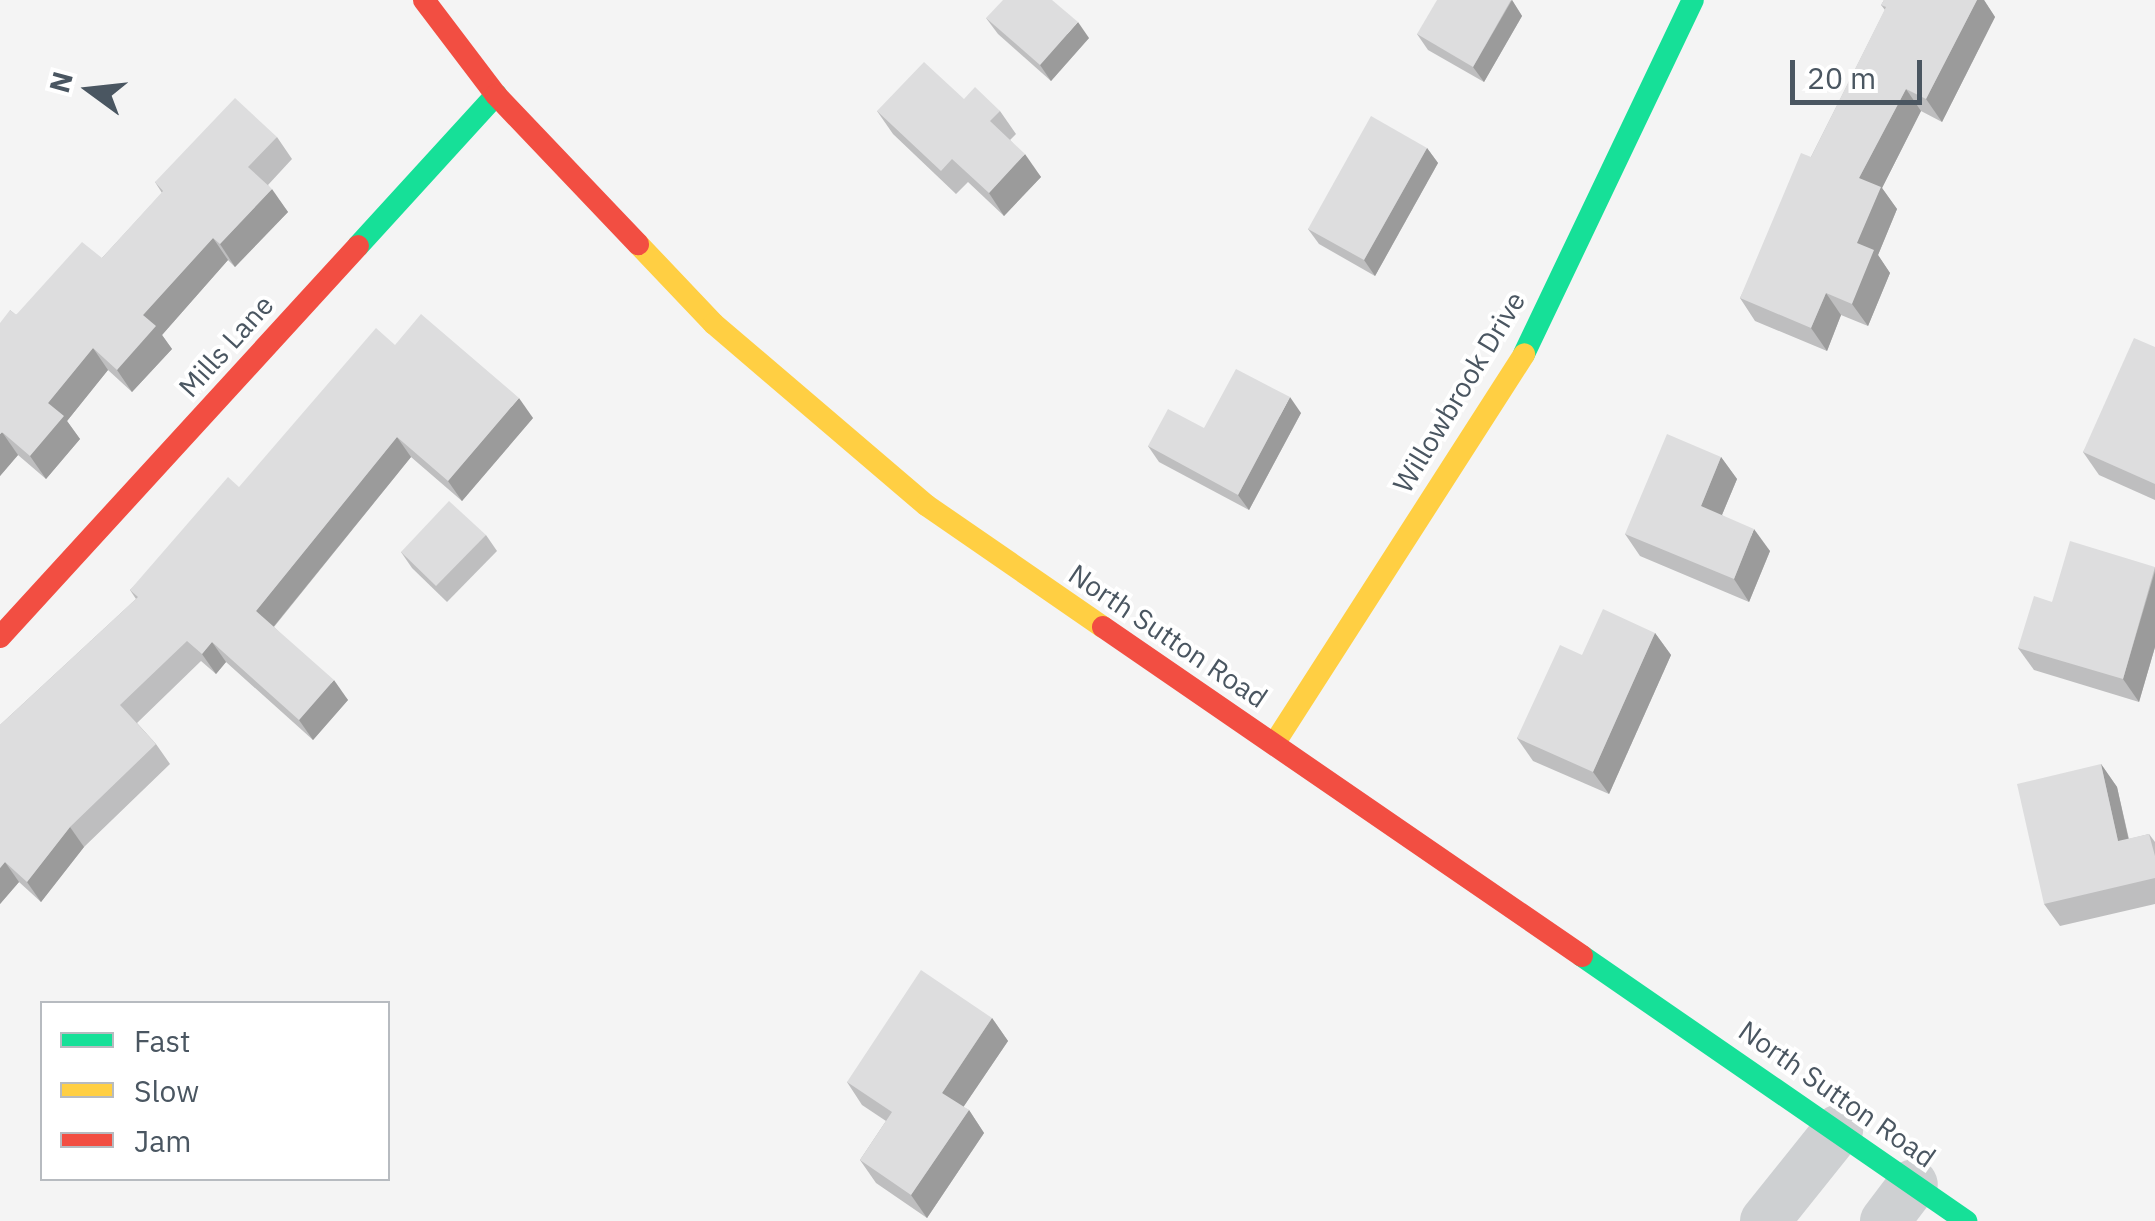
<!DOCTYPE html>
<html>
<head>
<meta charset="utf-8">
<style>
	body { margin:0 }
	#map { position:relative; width:2155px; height:1221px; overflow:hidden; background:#f4f4f4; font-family:"IBM Plex Sans",sans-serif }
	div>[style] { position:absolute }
	.street>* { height:50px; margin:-25px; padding:0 25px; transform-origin:25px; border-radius:25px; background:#ced0d2 }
	.fast>* { height:22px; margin:-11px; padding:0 11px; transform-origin:11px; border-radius:11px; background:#16e098 }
	.slow>* { height:22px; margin:-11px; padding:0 11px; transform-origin:11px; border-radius:11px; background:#ffcf43 }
	.jam>* { height:22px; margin:-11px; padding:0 11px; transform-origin:11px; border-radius:11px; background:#f24e42 }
	.wall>* { inset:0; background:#bebebf }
	.shaded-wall>* { inset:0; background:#9b9b9b }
	.building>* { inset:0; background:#ddddde }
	span { translate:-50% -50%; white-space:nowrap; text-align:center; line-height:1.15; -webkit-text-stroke:8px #fff; paint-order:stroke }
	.street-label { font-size:28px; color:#4a5661 }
	.legend { position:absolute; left:40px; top:1001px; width:350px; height:180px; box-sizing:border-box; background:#fff; border:2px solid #b7bbc0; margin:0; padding:12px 18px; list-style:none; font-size:30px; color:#4a5661 }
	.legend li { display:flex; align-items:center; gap:20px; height:50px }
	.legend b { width:50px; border:2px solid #b7bbc0 }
	.north { position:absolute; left:40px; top:40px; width:100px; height:100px; -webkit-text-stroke:8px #fff; paint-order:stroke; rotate:285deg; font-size:28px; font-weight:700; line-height:40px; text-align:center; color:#4a5661 }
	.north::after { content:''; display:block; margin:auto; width:35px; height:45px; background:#4a5661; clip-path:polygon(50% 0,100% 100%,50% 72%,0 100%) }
	.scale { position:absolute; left:1790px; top:60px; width:132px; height:45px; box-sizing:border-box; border:5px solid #4a5661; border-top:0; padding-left:12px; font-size:30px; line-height:35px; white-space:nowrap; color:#4a5661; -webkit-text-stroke:8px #fff; paint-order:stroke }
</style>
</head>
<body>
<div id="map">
	<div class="street">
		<div style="left:1765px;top:1221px;width:117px;rotate:-51.3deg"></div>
		<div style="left:1885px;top:1221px;width:46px;rotate:-52.9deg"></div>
	</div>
	<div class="fast">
		<div style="left:358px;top:246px;width:205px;rotate:-47.6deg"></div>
		<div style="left:1524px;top:354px;width:392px;rotate:-64.5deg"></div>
		<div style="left:1582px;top:956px;width:467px;rotate:34.6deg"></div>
	</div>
	<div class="slow">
		<div style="left:638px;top:244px;width:110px;rotate:46.5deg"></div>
		<div style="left:714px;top:324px;width:279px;rotate:40.5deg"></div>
		<div style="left:926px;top:505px;width:215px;rotate:34.6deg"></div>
		<div style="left:1274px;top:744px;width:463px;rotate:-57.3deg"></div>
	</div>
	<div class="jam">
		<div style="left:424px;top:0;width:119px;rotate:52.8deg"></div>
		<div style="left:496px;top:95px;width:206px;rotate:46.4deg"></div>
		<div style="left:1103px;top:627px;width:581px;rotate:34.48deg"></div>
		<div style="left:0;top:637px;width:530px;rotate:-47.52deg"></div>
	</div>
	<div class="wall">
		<div style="clip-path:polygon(1512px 0,1522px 16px,1484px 82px,1428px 50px,1417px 34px)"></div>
		<div style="clip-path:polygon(1884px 0,1984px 0,1995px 17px,1942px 122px,1921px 111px,1882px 188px,1897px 209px,1878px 255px,1890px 273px,1868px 326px,1841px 315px,1827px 351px,1755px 321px,1740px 298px,1885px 10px,1881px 5px)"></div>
		<div style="clip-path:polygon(986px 18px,1089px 38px,1051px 81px,998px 34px)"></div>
		<div style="clip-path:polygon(964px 99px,1000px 111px,1016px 134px,1010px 140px,1041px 177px,1004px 216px,968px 182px,956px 194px,893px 134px,877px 111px)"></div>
		<div style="clip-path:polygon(277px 137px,292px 159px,268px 185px,288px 212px,235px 267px,228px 260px,162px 335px,172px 349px,132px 392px,108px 370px,67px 421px,80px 439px,46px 479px,18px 455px,0 476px,10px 310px,16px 315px,102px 258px,162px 193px,155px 182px)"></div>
		<div style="clip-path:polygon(1427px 148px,1438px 163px,1375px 276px,1319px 244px,1308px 229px)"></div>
		<div style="clip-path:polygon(395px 345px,533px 418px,462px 501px,411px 457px,274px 627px,348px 700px,313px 740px,226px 662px,216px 674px,201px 661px,137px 723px,156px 744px,170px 764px,84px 847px,41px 902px,19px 882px,0 904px,0 725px,136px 599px,130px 590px)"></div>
		<div style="clip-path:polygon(2155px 347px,2155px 500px,2099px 475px,2083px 452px)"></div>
		<div style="clip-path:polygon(1301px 413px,1249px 510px,1159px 462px,1148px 446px,1204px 428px)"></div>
		<div style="clip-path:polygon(1721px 457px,1737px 479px,1722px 515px,1770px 551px,1749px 602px,1640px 556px,1625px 534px)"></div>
		<div style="clip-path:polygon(486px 535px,497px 551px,447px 602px,412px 568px,401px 552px)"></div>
		<div style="clip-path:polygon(2155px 567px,2155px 647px,2139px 702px,2034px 670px,2018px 648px,2052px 602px)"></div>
		<div style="clip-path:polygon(1655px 633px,1671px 655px,1609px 794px,1533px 761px,1517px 738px,1582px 655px)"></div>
		<div style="clip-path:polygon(2101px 764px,2117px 787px,2129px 839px,2149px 834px,2155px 842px,2155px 904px,2060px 926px,2044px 904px)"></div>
		<div style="clip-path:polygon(992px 1018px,1008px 1041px,963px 1107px,969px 1110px,984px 1133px,927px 1218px,876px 1183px,860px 1160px,886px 1121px,862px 1105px,847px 1082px)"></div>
	</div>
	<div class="shaded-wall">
		<div style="clip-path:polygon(1512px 0,1522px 16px,1484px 82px,1473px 67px)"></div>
		<div style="clip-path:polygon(1977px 0,1984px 0,1995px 17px,1942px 122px,1926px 99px)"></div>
		<div style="clip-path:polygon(1078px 22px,1089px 38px,1051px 81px,1040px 65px)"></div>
		<div style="clip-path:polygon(1906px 89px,1921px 111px,1882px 188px,1897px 209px,1878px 255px,1890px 273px,1868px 326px,1852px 304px,1857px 243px,1859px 178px)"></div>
		<div style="clip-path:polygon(1427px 148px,1438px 163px,1375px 276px,1364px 260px)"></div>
		<div style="clip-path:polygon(1025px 154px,1041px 177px,1004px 216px,989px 193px)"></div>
		<div style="clip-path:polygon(272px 189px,288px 212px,235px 267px,220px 244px)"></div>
		<div style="clip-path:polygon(213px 238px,228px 260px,162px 335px,172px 349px,132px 392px,117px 370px,143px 315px)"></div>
		<div style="clip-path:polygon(1826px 293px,1841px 315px,1827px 351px,1811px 328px)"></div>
		<div style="clip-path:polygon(93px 348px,108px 370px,67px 421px,80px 439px,46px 479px,30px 456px,48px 403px)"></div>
		<div style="clip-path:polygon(1290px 397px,1301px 413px,1249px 510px,1238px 495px)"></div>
		<div style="clip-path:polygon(519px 398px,533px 418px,462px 501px,448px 481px)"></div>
		<div style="clip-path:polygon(2px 432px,18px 455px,0 476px,0 434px)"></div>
		<div style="clip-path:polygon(397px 437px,411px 457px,270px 631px,256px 611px)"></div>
		<div style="clip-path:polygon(1721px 457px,1737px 479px,1716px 529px,1701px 506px)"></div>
		<div style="clip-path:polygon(1754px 529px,1770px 551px,1749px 602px,1734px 579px)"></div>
		<div style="clip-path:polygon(2155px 571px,2155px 647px,2139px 702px,2123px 679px)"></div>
		<div style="clip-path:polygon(1655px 633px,1671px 655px,1609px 794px,1593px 772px)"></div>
		<div style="clip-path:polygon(212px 642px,226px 662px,216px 674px,202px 654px)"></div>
		<div style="clip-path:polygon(334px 680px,348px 700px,313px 740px,299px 720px)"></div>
		<div style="clip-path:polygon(2101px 764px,2117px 787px,2134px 864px,2118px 841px)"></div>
		<div style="clip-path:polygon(70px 827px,84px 847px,41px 902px,27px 882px)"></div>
		<div style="clip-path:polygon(5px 862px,19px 882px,0 904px,0 868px)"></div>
		<div style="clip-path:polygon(992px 1018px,1008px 1041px,958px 1115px,942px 1093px)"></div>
		<div style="clip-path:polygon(969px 1110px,984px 1133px,927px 1218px,911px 1195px)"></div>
	</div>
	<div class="building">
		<div style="clip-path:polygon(1003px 0,1052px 0,1078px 22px,1040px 65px,986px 18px)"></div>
		<div style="clip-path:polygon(1437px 0,1511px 0,1473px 67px,1417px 34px)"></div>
		<div style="clip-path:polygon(1884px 0,1977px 0,1926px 99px,1906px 89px,1859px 178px,1881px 187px,1857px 243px,1874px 250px,1852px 304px,1826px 293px,1811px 328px,1740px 298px,1801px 153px,1811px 157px,1886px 7px,1881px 5px)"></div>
		<div style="clip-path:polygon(924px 62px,964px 99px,975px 87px,1000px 111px,990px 121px,1025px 154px,989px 193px,952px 159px,941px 171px,877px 111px)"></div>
		<div style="clip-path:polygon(235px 98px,277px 137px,248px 167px,272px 189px,220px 244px,213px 238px,143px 315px,156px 326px,117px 370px,93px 348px,48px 403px,64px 416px,30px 456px,2px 432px,0 434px,0 323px,10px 310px,16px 315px,82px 242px,102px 258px,163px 191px,155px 182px)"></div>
		<div style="clip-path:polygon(1371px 116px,1427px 148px,1364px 260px,1308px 229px)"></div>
		<div style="clip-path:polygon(421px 314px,519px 398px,448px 481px,397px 437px,256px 611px,334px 680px,299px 720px,212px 642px,202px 654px,187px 641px,120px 705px,156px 744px,70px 827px,27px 882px,5px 862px,0 868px,0 725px,138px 597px,130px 590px,228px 477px,239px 487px,376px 328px,395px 345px)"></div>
		<div style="clip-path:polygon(2134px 338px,2155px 347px,2155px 484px,2083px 452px)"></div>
		<div style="clip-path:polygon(1236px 369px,1290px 397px,1238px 495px,1148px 446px,1168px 409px,1204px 428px)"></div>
		<div style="clip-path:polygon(1667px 434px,1721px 457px,1701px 506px,1754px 529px,1734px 579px,1625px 534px)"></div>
		<div style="clip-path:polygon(449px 501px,486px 535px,436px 586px,401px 552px)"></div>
		<div style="clip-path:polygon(2070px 541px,2155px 567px,2123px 679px,2018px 648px,2034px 596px,2052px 602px)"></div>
		<div style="clip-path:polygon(1603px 609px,1655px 633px,1593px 772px,1517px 738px,1560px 645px,1582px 655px)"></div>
		<div style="clip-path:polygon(2101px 764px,2118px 841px,2149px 834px,2155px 856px,2155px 878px,2044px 904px,2017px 784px)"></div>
		<div style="clip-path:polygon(921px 970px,992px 1018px,942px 1093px,969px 1110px,911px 1195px,860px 1160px,892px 1112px,847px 1082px)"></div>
	</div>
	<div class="street-label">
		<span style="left:226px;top:346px;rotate:-48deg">Mills Lane</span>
		<span style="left:1459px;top:392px;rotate:-59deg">Willowbrook Drive</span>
		<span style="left:1168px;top:636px;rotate:34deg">North Sutton Road</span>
		<span style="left:1837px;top:1094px;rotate:35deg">North Sutton Road</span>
	</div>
	<ul class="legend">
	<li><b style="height:12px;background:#16e098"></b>Fast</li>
	<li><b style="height:12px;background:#ffcf43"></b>Slow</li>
	<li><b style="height:12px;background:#f24e42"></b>Jam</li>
	</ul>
	<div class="north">N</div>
	<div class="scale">20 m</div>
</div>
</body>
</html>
